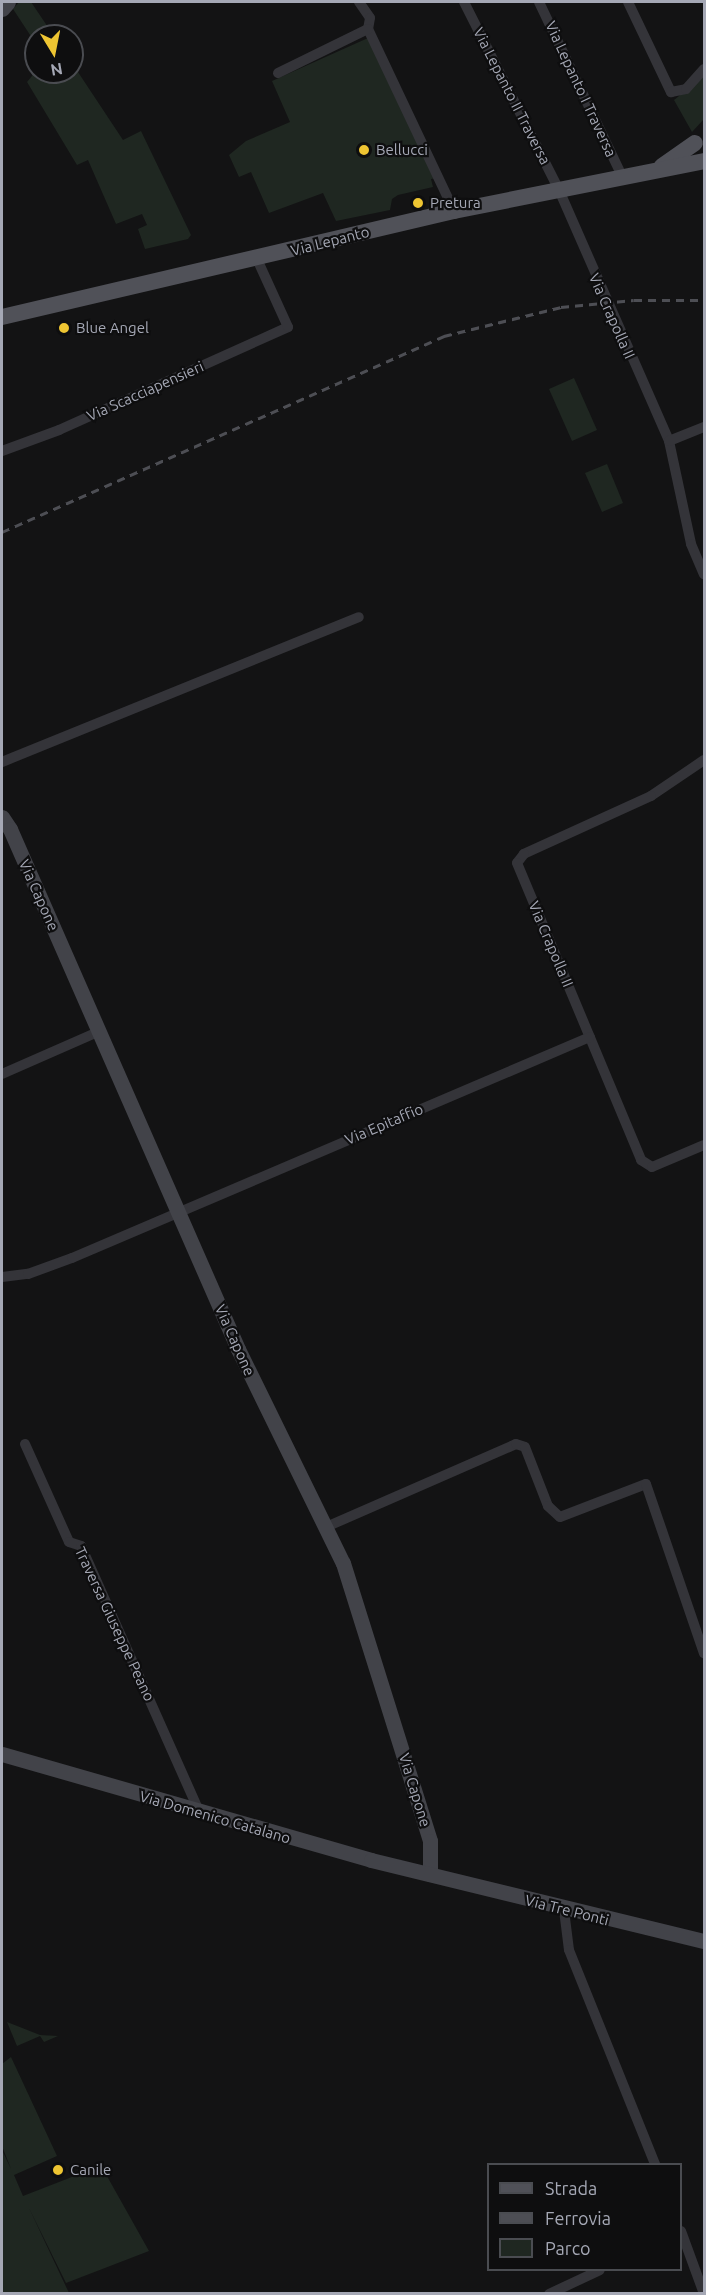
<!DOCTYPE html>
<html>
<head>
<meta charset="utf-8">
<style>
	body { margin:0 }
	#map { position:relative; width:706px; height:2295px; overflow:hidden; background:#131314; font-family:Ubuntu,sans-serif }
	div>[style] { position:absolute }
	.green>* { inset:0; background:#1f2721 }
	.street>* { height:10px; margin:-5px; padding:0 5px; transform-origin:5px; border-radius:5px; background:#343439 }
	.secondary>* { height:15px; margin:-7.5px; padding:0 7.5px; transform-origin:7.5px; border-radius:7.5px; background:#424349 }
	.primary>* { height:16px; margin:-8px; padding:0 8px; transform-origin:8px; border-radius:8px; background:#505158 }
	.rail>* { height:3px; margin-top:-1.5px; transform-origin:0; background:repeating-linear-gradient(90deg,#4d4e54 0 8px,transparent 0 14px) }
	.dots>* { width:16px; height:16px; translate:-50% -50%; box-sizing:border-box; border:3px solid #0e0e0f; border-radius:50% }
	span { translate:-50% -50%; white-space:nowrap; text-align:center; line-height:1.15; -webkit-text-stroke:4.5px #0e0e0f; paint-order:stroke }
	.street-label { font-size:15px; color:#a5a8b5 }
	.poi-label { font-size:15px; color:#a5a8b5 }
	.left { translate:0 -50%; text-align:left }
	.frame { position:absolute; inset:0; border:3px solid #a5a8b5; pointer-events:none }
	.legend { position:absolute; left:487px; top:2163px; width:195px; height:108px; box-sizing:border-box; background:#0e0e0f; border:2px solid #4a4c51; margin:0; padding:8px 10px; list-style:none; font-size:18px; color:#a5a8b5 }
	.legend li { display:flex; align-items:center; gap:12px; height:30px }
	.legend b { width:30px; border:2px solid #4a4c51 }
	.north { position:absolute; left:24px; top:24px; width:60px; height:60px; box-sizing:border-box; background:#0e0e0f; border:2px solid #4a4c51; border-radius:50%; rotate:170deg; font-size:16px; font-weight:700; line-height:24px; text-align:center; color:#a5a8b5 }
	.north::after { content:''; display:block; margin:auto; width:21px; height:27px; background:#eec532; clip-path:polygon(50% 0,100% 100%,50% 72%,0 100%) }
</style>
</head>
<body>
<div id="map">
	<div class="green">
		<div style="clip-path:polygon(19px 2px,31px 2px,54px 36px,36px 36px,36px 44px,13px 9px)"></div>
		<div style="clip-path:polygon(368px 38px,437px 178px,431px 179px,433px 187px,398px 195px,392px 199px,390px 210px,336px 221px,323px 193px,269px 213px,251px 172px,239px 177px,229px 155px,246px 141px,290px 122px,272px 81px)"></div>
		<div style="clip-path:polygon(72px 63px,123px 140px,141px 131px,191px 235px,188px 239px,145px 249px,138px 229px,147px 225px,142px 214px,116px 224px,88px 160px,77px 165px,27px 82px,36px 71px,72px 72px)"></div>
		<div style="clip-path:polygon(704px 76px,704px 119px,692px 132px,674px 100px)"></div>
		<div style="clip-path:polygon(574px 378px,597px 430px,572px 441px,549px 389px)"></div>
		<div style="clip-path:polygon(607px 464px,623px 503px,602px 512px,585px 473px)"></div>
		<div style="clip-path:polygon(7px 2022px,40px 2035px,58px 2036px,44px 2042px,40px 2036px,17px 2046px)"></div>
		<div style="clip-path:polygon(11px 2057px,57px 2156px,14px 2175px,23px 2196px,95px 2168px,103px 2169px,149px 2251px,66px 2283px,29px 2208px,69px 2293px,2px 2293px,2px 2150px,11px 2169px,2px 2146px,2px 2064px)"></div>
	</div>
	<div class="street">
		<div style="left:359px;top:2px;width:19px;rotate:55deg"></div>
		<div style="left:370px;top:18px;width:11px;rotate:100deg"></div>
		<div style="left:368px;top:29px;width:201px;rotate:64.7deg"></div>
		<div style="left:464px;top:2px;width:211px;rotate:63.2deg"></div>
		<div style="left:559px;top:190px;width:274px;rotate:66.3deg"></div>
		<div style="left:669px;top:441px;width:105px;rotate:77.9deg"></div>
		<div style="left:691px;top:544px;width:33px;rotate:67deg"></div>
		<div style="left:539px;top:2px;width:193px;rotate:64.5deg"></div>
		<div style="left:628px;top:2px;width:100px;rotate:64.5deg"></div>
		<div style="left:671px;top:92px;width:15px;rotate:-11deg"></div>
		<div style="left:686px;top:89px;width:27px;rotate:-48deg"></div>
		<div style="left:278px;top:73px;width:100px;rotate:-26.1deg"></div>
		<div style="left:669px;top:441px;width:38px;rotate:-22deg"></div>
		<div style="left:2px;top:451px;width:61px;rotate:-20.2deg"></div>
		<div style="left:59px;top:430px;width:251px;rotate:-24.2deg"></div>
		<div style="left:288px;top:327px;width:75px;rotate:-114.5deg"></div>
		<div style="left:704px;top:760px;width:64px;rotate:145.8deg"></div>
		<div style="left:651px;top:796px;width:140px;rotate:155.5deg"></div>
		<div style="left:524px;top:854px;width:11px;rotate:128deg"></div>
		<div style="left:517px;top:863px;width:322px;rotate:67.3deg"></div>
		<div style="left:641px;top:1160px;width:13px;rotate:32deg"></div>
		<div style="left:652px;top:1167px;width:56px;rotate:-22.9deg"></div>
		<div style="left:2px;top:762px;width:385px;rotate:-22.1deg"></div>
		<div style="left:2px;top:1074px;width:107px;rotate:-23.7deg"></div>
		<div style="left:2px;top:1277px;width:26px;rotate:-7deg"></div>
		<div style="left:28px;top:1274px;width:47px;rotate:-20deg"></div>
		<div style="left:72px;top:1258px;width:563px;rotate:-23.11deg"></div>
		<div style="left:25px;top:1444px;width:107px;rotate:65.8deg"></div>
		<div style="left:69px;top:1542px;width:13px;rotate:18deg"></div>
		<div style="left:81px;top:1546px;width:292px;rotate:66deg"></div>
		<div style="left:326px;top:1527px;width:207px;rotate:-23.6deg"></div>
		<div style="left:516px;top:1444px;width:9px;rotate:18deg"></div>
		<div style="left:525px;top:1447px;width:63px;rotate:68.7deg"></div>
		<div style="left:548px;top:1506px;width:16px;rotate:43deg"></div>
		<div style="left:560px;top:1517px;width:92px;rotate:-21deg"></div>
		<div style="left:646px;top:1484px;width:179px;rotate:71.1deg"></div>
		<div style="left:564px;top:1910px;width:40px;rotate:82.9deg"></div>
		<div style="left:569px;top:1950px;width:231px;rotate:68.1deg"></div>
		<div style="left:681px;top:2231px;width:67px;rotate:69.9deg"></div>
		<div style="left:549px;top:2294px;width:56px;rotate:-25.2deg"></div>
	</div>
	<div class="secondary">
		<div style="left:2px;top:9px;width:9px;rotate:-49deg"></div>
		<div style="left:2px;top:817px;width:14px;rotate:56deg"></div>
		<div style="left:10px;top:829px;width:568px;rotate:66.32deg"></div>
		<div style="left:238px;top:1349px;width:238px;rotate:63.9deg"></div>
		<div style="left:343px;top:1563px;width:291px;rotate:72.6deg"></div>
		<div style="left:430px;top:1841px;width:33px;rotate:90deg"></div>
		<div style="left:2px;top:1754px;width:384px;rotate:16deg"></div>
		<div style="left:371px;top:1860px;width:343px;rotate:13.7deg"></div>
	</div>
	<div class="primary">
		<div style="left:662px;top:166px;width:40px;rotate:-34.9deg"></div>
		<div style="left:2px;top:317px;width:464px;rotate:-13.2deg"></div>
		<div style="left:454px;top:211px;width:255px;rotate:-11.3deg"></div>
	</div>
	<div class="rail">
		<div style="left:2px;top:532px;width:484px;rotate:-23.9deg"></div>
		<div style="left:444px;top:336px;width:121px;rotate:-13.9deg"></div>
		<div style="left:561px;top:307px;width:73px;rotate:-5.5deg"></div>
		<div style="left:634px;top:300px;width:70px"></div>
	</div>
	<div class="dots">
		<div style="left:364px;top:150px;background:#eec532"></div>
		<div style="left:418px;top:203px;background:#eec532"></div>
		<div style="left:64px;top:328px;background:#eec532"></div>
		<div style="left:58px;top:2170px;background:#eec532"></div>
	</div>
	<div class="street-label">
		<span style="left:581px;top:89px;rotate:65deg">Via Lepanto I Traversa</span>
		<span style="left:512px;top:96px;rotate:63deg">Via Lepanto II Traversa</span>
		<span style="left:330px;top:241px;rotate:-14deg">Via Lepanto</span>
		<span style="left:612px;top:316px;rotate:66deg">Via Crapolla II</span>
		<span style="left:145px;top:391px;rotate:-24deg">Via Scacciapensieri</span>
		<span style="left:39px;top:895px;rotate:66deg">Via Capone</span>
		<span style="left:551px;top:944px;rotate:67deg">Via Crapolla II</span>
		<span style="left:384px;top:1124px;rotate:-23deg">Via Epitaffio</span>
		<span style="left:235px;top:1340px;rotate:66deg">Via Capone</span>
		<span style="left:115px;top:1624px;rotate:65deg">Traversa Giuseppe Peano</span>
		<span style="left:415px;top:1790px;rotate:73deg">Via Capone</span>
		<span style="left:215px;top:1817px;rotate:16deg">Via Domenico Catalano</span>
		<span style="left:567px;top:1910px;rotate:14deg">Via Tre Ponti</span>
	</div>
	<div class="poi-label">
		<span class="left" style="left:376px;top:150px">Bellucci</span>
		<span class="left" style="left:430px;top:203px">Pretura</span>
		<span class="left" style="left:76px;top:328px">Blue Angel</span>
		<span class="left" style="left:70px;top:2170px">Canile</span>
	</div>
	<div class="frame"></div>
	<ul class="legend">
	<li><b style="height:8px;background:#505158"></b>Strada</li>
	<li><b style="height:8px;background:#4d4e54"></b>Ferrovia</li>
	<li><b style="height:16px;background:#1f2721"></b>Parco</li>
	</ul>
	<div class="north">N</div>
</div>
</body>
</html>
